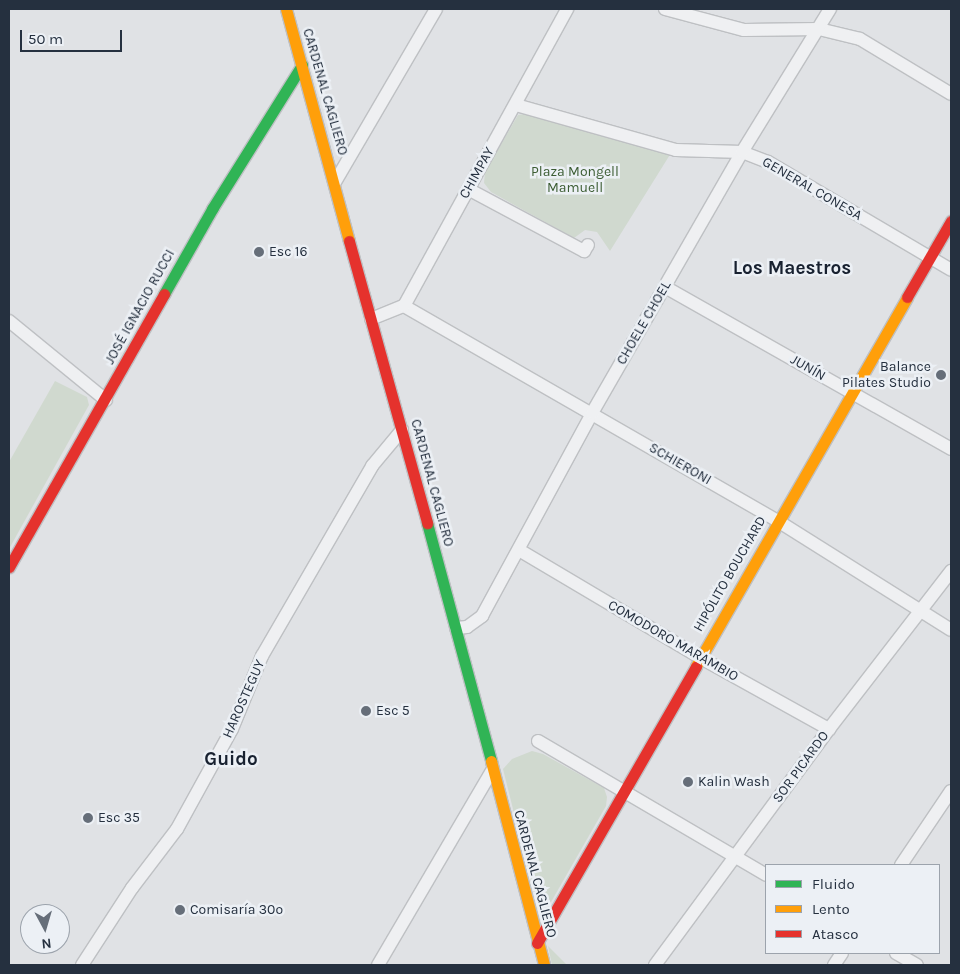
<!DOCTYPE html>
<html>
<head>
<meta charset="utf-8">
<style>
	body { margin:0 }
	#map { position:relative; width:960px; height:974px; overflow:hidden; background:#e0e2e5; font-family:Karla,sans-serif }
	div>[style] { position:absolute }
	.green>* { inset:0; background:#d0d9cf }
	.roads { filter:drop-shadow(1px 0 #bec0c3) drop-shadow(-1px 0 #bec0c3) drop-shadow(0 1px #bec0c3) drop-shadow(0 -1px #bec0c3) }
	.street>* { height:12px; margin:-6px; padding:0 6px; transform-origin:6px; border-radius:6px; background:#eff0f2 }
	.fast>* { height:11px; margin:-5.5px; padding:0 5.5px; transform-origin:5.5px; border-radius:5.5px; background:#30b455 }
	.slow>* { height:11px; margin:-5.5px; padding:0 5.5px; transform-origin:5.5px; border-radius:5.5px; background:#ff9f0a }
	.jam>* { height:11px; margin:-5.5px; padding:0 5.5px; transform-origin:5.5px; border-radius:5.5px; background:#e5322d }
	.dots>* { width:14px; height:14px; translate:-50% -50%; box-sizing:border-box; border:2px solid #ecf0f5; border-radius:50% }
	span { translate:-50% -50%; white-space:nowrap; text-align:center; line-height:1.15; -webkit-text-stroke:5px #ecf0f5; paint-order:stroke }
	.street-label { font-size:14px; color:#25303f }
	.park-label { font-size:14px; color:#3b5c32 }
	.poi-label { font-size:14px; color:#25303f }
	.left { translate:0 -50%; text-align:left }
	.right { translate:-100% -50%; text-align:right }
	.district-label { font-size:19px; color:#182130; font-weight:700 }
	.frame { position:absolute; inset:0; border:10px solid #25303f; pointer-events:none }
	.legend { position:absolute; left:765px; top:864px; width:175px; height:90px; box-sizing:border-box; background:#ecf0f5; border:1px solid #9ca3ac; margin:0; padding:6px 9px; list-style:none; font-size:15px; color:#25303f }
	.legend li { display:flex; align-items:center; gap:10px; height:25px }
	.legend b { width:25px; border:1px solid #9ca3ac }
	.north { position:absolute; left:20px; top:904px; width:50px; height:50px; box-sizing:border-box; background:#ecf0f5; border:1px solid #9ca3ac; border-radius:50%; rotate:174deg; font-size:14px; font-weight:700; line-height:20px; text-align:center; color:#25303f }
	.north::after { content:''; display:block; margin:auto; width:18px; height:22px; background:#666e79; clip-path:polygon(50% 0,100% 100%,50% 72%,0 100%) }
	.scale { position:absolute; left:20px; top:30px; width:102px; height:22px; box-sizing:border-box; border:2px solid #25303f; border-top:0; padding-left:6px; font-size:15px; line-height:18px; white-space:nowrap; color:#25303f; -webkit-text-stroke:4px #ecf0f5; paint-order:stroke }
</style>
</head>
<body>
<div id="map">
	<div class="green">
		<div style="clip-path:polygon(530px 113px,671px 153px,610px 251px,597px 232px,585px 230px,574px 238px,491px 192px,484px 183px,485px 172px,518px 115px)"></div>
		<div style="clip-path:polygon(55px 381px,87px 397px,89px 405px,9px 549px,9px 462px)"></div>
		<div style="clip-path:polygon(532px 751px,543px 754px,604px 788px,607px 797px,606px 806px,551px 902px,545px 906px,539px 904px,535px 897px,503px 769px,512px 759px)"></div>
		<div style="clip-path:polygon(548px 946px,567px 965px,552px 965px)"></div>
	</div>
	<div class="roads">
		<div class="street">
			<div style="left:665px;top:9px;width:82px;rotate:14.9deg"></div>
			<div style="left:744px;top:30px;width:75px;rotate:-0.8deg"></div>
			<div style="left:819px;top:29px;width:42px;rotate:13.7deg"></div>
			<div style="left:860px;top:39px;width:106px;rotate:31.1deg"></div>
			<div style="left:516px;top:105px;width:166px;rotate:15.7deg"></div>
			<div style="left:676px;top:150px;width:66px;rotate:1.7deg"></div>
			<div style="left:742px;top:152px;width:28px;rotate:21deg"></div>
			<div style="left:768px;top:162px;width:212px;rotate:30.5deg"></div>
			<div style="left:335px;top:182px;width:200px;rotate:-59.7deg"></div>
			<div style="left:468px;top:189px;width:132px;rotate:28.1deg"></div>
			<div style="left:584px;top:251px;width:7px;rotate:-56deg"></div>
			<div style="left:665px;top:287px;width:329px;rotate:29.5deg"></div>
			<div style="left:404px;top:306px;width:431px;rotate:29.9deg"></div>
			<div style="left:778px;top:521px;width:204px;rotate:32.2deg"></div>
			<div style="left:371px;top:319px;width:35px;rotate:-22deg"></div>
			<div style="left:404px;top:306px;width:339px;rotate:-61.2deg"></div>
			<div style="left:9px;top:321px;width:125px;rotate:39.2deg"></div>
			<div style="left:519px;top:550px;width:209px;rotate:30.7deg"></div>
			<div style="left:699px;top:657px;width:149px;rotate:29deg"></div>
			<div style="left:456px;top:628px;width:11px;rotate:-5deg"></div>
			<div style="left:467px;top:627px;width:19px;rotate:-36deg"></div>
			<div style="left:482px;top:616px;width:231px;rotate:-61.5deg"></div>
			<div style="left:592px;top:413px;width:301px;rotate:-60.1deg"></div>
			<div style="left:742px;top:152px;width:168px;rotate:-58.4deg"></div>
			<div style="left:538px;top:741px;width:264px;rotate:30.4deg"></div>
			<div style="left:901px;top:865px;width:89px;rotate:-56deg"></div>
			<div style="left:896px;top:953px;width:24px;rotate:30deg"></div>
			<div style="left:82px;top:965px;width:92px;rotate:-57deg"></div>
			<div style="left:132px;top:888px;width:74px;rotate:-52.7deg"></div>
			<div style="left:177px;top:829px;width:114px;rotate:-61.2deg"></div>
			<div style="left:232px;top:729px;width:79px;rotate:-67.7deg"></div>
			<div style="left:262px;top:656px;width:220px;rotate:-59.9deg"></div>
			<div style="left:372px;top:466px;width:47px;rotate:-50.2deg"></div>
			<div style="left:378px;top:965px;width:225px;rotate:-59.6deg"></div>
			<div style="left:655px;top:965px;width:293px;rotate:-53.6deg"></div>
			<div style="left:829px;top:729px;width:200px;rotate:-52.3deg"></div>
			<div style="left:834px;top:965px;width:14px;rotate:-56deg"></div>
		</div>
		<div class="fast">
			<div style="left:164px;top:294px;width:98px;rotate:-60.5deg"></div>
			<div style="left:212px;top:209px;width:170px;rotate:-58deg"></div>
			<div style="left:427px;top:523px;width:246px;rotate:74.9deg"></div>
		</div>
		<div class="slow">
			<div style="left:286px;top:9px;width:240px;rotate:74.8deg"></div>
			<div style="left:696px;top:666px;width:425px;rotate:-60.2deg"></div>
			<div style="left:491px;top:761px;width:211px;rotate:75.4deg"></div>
		</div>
		<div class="jam">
			<div style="left:349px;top:241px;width:293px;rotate:74.5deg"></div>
			<div style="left:907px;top:297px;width:88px;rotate:-59.9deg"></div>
			<div style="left:9px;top:567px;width:314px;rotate:-60.4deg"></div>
			<div style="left:537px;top:943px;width:319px;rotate:-60.1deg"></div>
		</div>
	</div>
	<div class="dots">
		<div style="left:259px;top:252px;background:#666e79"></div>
		<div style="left:941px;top:375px;background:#666e79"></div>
		<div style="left:366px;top:711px;background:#666e79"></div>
		<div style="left:688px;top:782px;background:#666e79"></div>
		<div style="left:88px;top:818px;background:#666e79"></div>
		<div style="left:180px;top:910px;background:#666e79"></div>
	</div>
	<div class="street-label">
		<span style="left:325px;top:92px;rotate:74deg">CARDENAL CAGLIERO</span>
		<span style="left:477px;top:173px;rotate:-61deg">CHIMPAY</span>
		<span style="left:812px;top:189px;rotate:30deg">GENERAL CONESA</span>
		<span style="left:140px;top:307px;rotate:-61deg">JOSÉ IGNACIO RUCCI</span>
		<span style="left:644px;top:323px;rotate:-60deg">CHOELE CHOEL</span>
		<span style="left:808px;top:368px;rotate:30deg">JUNÍN</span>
		<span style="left:680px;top:464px;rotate:30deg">SCHIERONI</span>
		<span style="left:432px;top:483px;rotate:75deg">CARDENAL CAGLIERO</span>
		<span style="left:730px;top:574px;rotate:-60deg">HIPÓLITO BOUCHARD</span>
		<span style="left:673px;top:641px;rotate:30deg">COMODORO MARAMBIO</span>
		<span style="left:244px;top:699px;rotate:-66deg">HAROSTEGUY</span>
		<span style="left:801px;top:767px;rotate:-54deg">SOR PICARDO</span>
		<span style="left:535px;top:874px;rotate:75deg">CARDENAL CAGLIERO</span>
	</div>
	<div class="park-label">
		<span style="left:575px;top:180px">Plaza Mongell<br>Mamuell</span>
	</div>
	<div class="poi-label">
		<span class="left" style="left:269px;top:252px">Esc 16</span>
		<span class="right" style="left:931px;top:375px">Balance<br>Pilates Studio</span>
		<span class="left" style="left:376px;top:711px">Esc 5</span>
		<span class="left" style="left:698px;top:782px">Kalin Wash</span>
		<span class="left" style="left:98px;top:818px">Esc 35</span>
		<span class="left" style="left:190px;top:910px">Comisaría 30º</span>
	</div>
	<div class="district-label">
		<span style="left:792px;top:269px">Los Maestros</span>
		<span style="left:231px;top:760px">Guido</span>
	</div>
	<div class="frame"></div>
	<ul class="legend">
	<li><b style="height:6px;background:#30b455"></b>Fluido</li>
	<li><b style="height:6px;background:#ff9f0a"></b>Lento</li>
	<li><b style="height:6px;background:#e5322d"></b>Atasco</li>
	</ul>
	<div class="north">N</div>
	<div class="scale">50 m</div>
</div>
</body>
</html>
